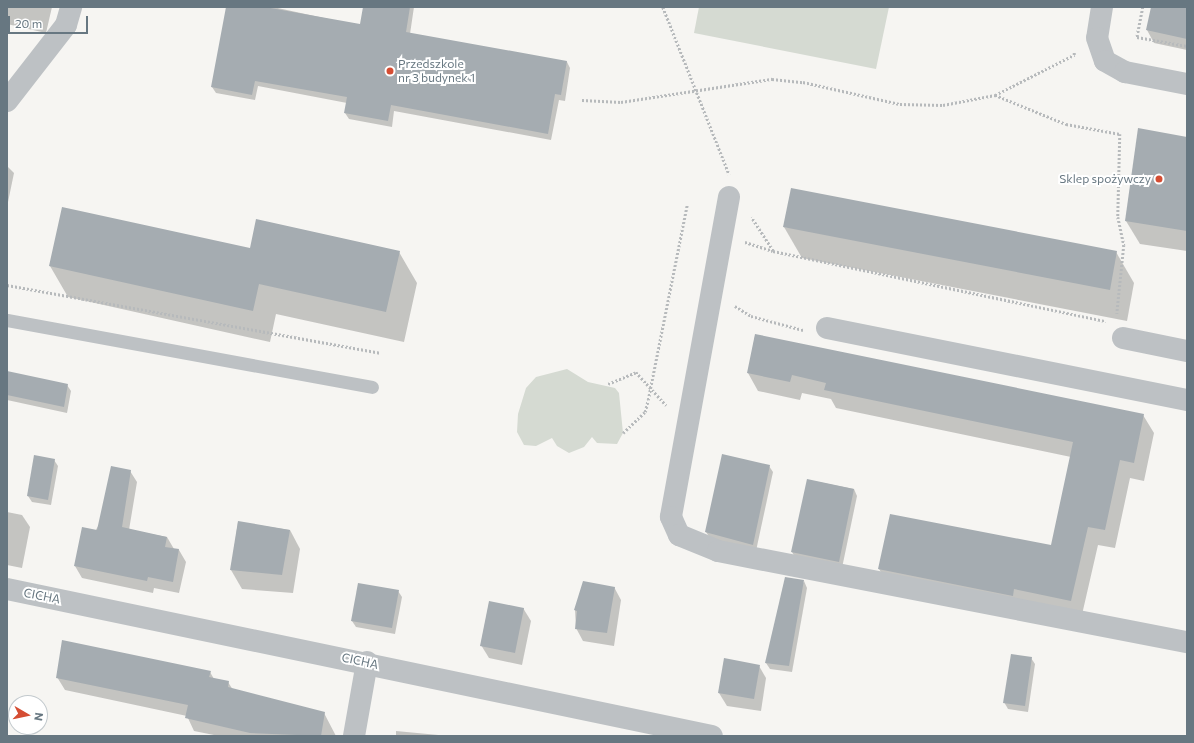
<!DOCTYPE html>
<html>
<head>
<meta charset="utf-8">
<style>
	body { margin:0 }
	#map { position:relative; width:1194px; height:743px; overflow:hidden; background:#f6f5f2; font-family:Commissioner,sans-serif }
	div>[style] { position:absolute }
	.green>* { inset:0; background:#d5dad2 }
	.shadow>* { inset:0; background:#0003 }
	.building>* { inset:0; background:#a5acb1 }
	.path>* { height:2.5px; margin-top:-1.25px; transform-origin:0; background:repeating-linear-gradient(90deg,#b7babc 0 2px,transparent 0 4px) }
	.service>* { height:13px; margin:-6.5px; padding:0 6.5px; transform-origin:6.5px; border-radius:6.5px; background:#bdc1c4 }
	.minor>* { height:22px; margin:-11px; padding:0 11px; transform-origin:11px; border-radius:11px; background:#bdc1c4 }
	.dots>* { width:11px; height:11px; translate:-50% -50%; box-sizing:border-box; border:2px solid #fff; border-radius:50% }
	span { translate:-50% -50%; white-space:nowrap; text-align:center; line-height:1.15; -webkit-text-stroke:4px #fff; paint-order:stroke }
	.poi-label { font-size:12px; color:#677781 }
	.left { translate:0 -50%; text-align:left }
	.right { translate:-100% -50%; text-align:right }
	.street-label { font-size:12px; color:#677781 }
	.frame { position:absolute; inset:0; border:8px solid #677781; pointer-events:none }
	.north { position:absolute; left:8px; top:695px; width:40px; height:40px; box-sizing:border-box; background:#fff; border:1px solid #c2c9cd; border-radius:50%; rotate:99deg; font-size:11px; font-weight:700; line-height:16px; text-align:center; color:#677781 }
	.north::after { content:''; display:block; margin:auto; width:14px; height:18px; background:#d54d33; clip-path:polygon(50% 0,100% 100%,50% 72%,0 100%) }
	.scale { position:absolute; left:8px; top:16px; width:80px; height:18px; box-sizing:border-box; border:2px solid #677781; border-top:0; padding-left:5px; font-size:12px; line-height:14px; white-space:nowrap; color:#677781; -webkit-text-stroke:3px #fff; paint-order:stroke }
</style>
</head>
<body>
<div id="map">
	<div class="green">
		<div style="clip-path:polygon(699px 7px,889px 7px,876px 69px,694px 33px)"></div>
		<div style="clip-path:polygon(567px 369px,588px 382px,615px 388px,619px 393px,623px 433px,617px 444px,597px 443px,592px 437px,584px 447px,569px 453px,557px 446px,552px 438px,536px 446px,524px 445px,517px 432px,518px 414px,526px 388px,536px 377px)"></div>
	</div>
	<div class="shadow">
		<div style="clip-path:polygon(7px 7px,52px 7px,46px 33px,7px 24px)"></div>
		<div style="clip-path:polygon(227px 7px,273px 7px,361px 26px,364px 7px,414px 7px,410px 34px,567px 62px,570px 68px,565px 101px,559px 100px,551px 140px,394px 111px,392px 127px,349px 119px,345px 113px,347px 103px,258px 86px,255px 100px,216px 93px,212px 87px)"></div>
		<div style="clip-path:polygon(1152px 7px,1187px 7px,1187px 50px,1154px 43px,1147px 30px)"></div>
		<div style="clip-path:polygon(1187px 138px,1187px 251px,1140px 244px,1126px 221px)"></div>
		<div style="clip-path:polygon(7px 166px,14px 173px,7px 207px)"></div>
		<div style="clip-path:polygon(784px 227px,1116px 252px,1134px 283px,1127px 321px,802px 258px)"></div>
		<div style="clip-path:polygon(250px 249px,399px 252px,417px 283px,404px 342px,276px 314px,270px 342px,68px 297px,50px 266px)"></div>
		<div style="clip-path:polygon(755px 336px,1143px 415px,1154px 433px,1144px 481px,1130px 478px,1115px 548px,1098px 545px,1081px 619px,890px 587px,879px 569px,1052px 547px,1071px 457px,836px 408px,831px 399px,802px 393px,800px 400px,758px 391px,748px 373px)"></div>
		<div style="clip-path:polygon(7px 372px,67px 385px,71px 391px,67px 413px,7px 400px)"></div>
		<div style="clip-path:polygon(54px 460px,58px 466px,51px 505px,32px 502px,28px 496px)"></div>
		<div style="clip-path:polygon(769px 466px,773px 472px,756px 551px,710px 538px,706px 532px)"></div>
		<div style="clip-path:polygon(130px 471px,137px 482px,129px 530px,167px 537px,174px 549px,179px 550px,186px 562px,179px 593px,154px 588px,153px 593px,82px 578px,75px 566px)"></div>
		<div style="clip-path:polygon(808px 480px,854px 489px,857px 496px,842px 568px,796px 559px,792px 552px)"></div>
		<div style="clip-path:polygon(7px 512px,22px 515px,30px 527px,22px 568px,7px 565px)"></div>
		<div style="clip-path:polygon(238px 522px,290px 530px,300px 549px,293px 593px,242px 589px,231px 570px)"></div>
		<div style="clip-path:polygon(804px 581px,807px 588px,792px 672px,770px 669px,766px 663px)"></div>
		<div style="clip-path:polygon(614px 587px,621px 600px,614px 646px,583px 641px,576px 628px,575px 610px)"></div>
		<div style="clip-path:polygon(398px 591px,402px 597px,395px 634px,356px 627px,352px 621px)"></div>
		<div style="clip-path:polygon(523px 608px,531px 621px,522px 665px,489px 658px,481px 645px)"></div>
		<div style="clip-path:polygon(1031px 658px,1035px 664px,1028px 712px,1008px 709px,1004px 702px)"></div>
		<div style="clip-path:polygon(759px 666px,766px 678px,761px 711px,727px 706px,719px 693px)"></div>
		<div style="clip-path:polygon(210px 672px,214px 679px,228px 682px,233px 690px,324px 713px,336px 736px,219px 736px,194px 731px,187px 716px,65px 690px,57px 677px)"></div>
		<div style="clip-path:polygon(396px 731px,449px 736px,396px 736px)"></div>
	</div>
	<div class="building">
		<div style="clip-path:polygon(226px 7px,265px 7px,360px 24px,363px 7px,410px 7px,406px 32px,567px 61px,561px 95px,555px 94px,548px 134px,391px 105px,388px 121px,344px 113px,347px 97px,255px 81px,252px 95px,211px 87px)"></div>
		<div style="clip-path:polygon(1151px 7px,1187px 7px,1187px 39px,1146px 30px)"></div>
		<div style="clip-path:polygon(1138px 128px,1187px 137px,1187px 231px,1125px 221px)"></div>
		<div style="clip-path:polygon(791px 188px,1117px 251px,1110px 290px,783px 227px)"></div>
		<div style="clip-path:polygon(62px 207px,250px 248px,256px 219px,400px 251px,386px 312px,259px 284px,253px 311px,49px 266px)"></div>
		<div style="clip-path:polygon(755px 334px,1144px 414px,1134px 463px,1120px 460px,1105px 530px,1088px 527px,1071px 601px,1014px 589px,1013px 596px,878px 569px,890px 514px,1051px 545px,1073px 442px,824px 390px,826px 383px,792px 375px,790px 382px,747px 373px)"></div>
		<div style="clip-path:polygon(7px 371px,68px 384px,64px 407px,7px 395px)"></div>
		<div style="clip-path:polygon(722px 454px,770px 465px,753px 545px,705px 532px)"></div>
		<div style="clip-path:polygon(34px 455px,55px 459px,48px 500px,27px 496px)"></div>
		<div style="clip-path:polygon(111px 466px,131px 470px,122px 527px,167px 537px,165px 547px,179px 549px,173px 582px,148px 577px,147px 581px,74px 566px,82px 527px,97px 530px)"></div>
		<div style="clip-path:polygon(807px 479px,854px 489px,839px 562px,791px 552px)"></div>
		<div style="clip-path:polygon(238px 521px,290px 530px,282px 575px,230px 570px)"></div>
		<div style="clip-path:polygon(785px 577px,804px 580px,789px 666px,765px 663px)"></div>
		<div style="clip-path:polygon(583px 581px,615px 587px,607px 633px,575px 629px,577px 611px,574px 610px)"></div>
		<div style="clip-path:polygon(358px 583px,399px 590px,392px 628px,351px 621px)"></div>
		<div style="clip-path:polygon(489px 601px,524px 608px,515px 653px,480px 646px)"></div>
		<div style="clip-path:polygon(62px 640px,211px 671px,209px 677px,229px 681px,228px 687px,325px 712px,321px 736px,250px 733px,185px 718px,188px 705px,56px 678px)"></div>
		<div style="clip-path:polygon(1011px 654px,1032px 657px,1025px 706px,1003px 703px)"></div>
		<div style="clip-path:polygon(724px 658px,760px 665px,754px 699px,718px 693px)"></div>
	</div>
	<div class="path">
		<div style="left:663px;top:7px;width:180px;rotate:68.4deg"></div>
		<div style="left:1143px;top:7px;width:31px;rotate:101deg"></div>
		<div style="left:1137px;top:37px;width:51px;rotate:10.2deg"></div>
		<div style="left:995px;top:95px;width:77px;rotate:22.2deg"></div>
		<div style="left:1066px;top:124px;width:55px;rotate:10.5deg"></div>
		<div style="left:1120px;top:134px;width:83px;rotate:91.4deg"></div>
		<div style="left:1118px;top:217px;width:29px;rotate:78deg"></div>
		<div style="left:1124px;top:245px;width:69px;rotate:95.8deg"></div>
		<div style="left:582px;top:100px;width:39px;rotate:3deg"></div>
		<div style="left:621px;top:102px;width:153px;rotate:-8.7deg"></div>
		<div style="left:772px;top:79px;width:31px;rotate:6deg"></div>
		<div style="left:803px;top:82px;width:99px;rotate:12.8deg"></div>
		<div style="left:900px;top:104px;width:43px;rotate:1.3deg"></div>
		<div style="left:943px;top:105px;width:53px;rotate:-10.9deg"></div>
		<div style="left:995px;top:95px;width:89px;rotate:-26.9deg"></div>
		<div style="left:1074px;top:55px;width:4px;rotate:-90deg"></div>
		<div style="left:745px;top:242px;width:29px;rotate:18deg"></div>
		<div style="left:773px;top:251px;width:40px;rotate:-122.9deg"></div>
		<div style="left:773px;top:251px;width:340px;rotate:11.9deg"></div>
		<div style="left:7px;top:285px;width:379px;rotate:10.3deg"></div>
		<div style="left:735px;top:306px;width:19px;rotate:32deg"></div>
		<div style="left:751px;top:316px;width:54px;rotate:15.1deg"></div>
		<div style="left:608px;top:384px;width:30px;rotate:-23deg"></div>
		<div style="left:636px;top:372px;width:45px;rotate:47.7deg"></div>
		<div style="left:623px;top:433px;width:30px;rotate:-44deg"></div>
		<div style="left:645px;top:412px;width:12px;rotate:-76deg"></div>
		<div style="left:648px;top:400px;width:200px;rotate:-78.7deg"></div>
	</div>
	<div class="service">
		<div style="left:7px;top:320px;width:371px;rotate:10.4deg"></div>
	</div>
	<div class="minor">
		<div style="left:1102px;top:7px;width:31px;rotate:99deg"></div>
		<div style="left:1097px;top:38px;width:24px;rotate:71deg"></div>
		<div style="left:1105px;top:61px;width:23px;rotate:29deg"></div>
		<div style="left:1125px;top:72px;width:63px;rotate:11deg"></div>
		<div style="left:7px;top:101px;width:96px;rotate:-52.2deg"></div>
		<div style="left:66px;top:25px;width:19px;rotate:-74deg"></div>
		<div style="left:729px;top:197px;width:325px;rotate:100.3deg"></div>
		<div style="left:671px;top:517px;width:20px;rotate:66deg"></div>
		<div style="left:679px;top:535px;width:42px;rotate:22.3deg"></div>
		<div style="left:718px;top:551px;width:478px;rotate:11deg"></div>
		<div style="left:827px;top:328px;width:367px;rotate:11.3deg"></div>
		<div style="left:1123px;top:338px;width:65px;rotate:11.5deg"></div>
		<div style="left:7px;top:589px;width:720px;rotate:11.78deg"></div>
		<div style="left:354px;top:736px;width:75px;rotate:-80deg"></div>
	</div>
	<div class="dots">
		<div style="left:390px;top:71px;background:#d54d33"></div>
		<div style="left:1159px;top:179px;background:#d54d33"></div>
	</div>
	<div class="poi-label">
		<span class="left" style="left:398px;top:71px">Przedszkole<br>nr 3 budynek 1</span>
		<span class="right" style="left:1151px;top:179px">Sklep spożywczy</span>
	</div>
	<div class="street-label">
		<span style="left:42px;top:596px;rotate:11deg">CICHA</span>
		<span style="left:360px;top:661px;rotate:12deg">CICHA</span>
	</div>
	<div class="frame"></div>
	<div class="north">N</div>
	<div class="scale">20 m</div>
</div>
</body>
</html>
